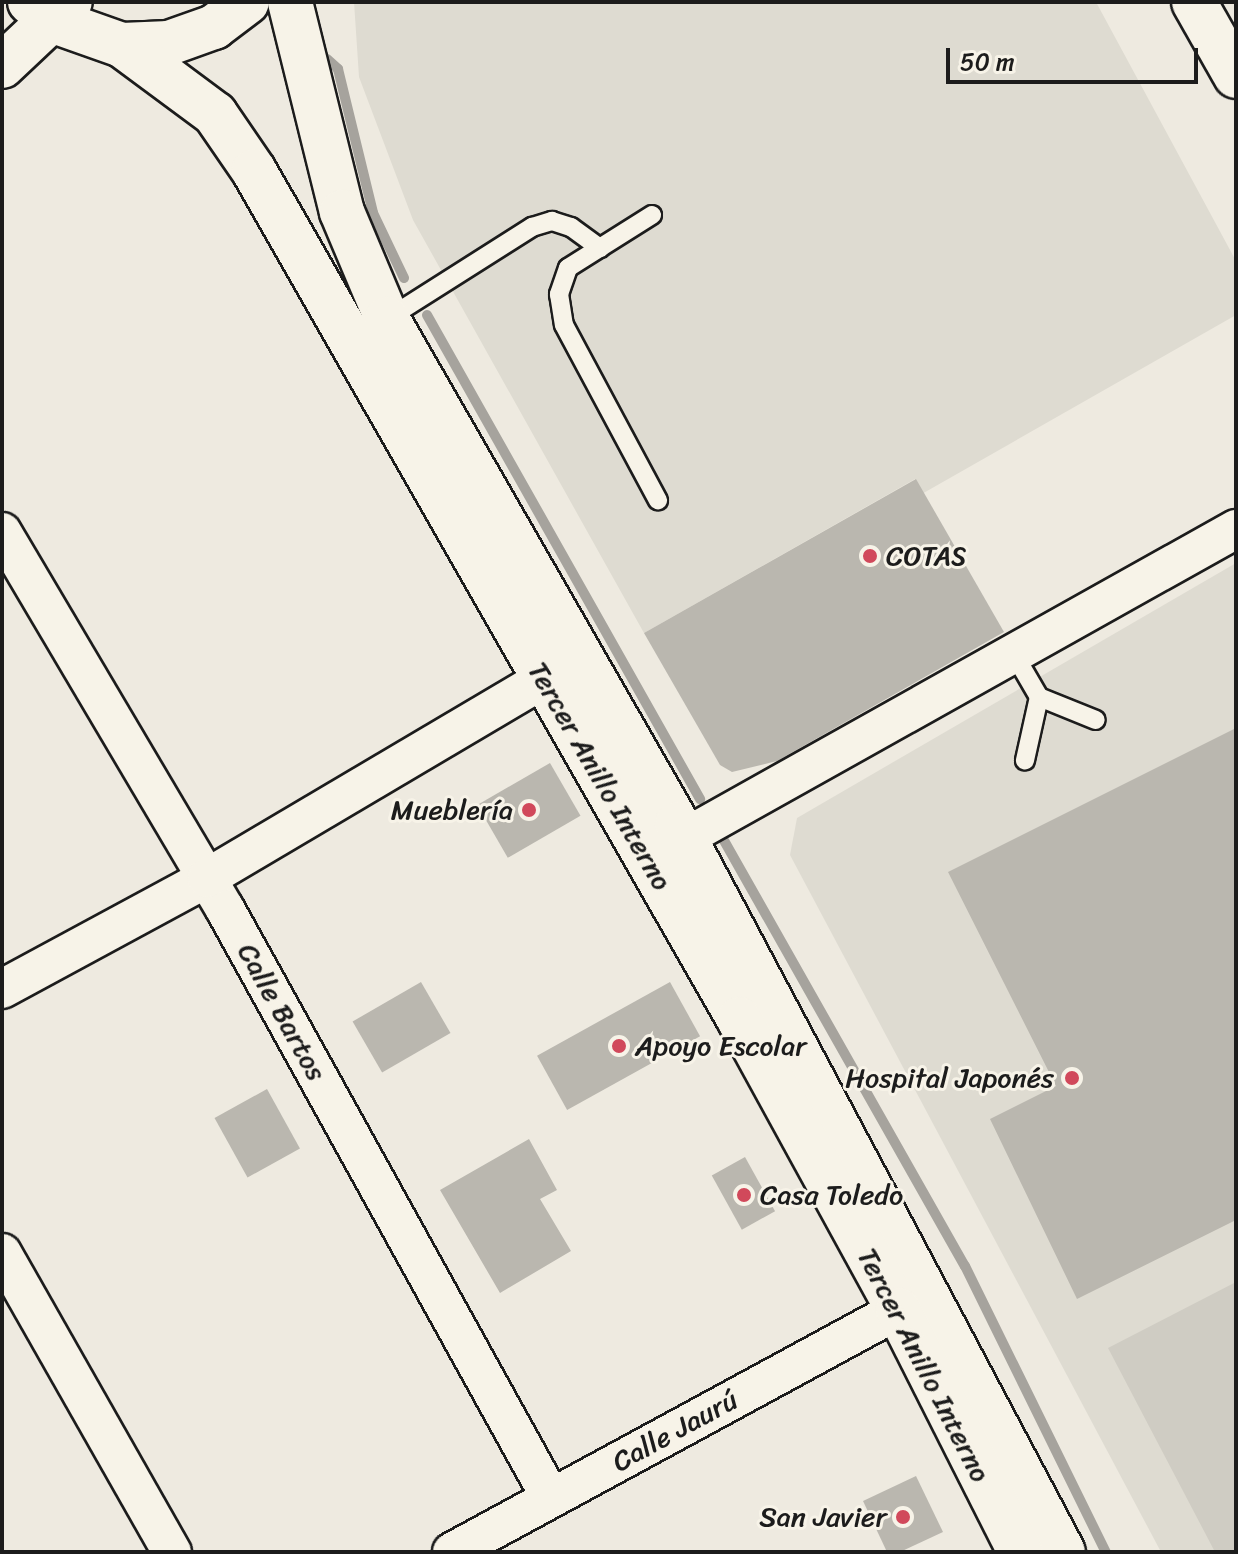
<!DOCTYPE html>
<html>
<head>
<meta charset="utf-8">
<style>
  body { margin:0 }
  #map { position:relative; width:1238px; height:1554px; overflow:hidden; background:#eeeae0; font-family:Sriracha,sans-serif }
  div>[style] { position:absolute }
  .built>* { inset:0; background:#dedbd1 }
  .green>* { inset:0; background:#cfccc3 }
  .stream>* { height:10px; margin:-5px; padding:0 5px; transform-origin:5px; border-radius:5px; background:#a6a39d }
  .building>* { inset:0; background:#bab7af; transform-origin:0 0 }
  .roads { filter:drop-shadow(2px 0 #1c1c1c) drop-shadow(-2px 0 #1c1c1c) drop-shadow(0 2px #1c1c1c) drop-shadow(0 -2px #1c1c1c) }
  .lane>* { height:18px; margin:-9px; padding:0 9px; transform-origin:9px; border-radius:9px; background:#f7f3e8 }
  .street>* { height:38px; margin:-19px; padding:0 19px; transform-origin:19px; border-radius:19px; background:#f7f3e8 }
  .secondary>* { height:44px; margin:-22px; padding:0 22px; transform-origin:22px; border-radius:22px; background:#f7f3e8 }
  .dots>* { width:22px; height:22px; translate:-50% -50%; box-sizing:border-box; border:4px solid #f7f3e8; border-radius:50% }
  span { translate:-50% -50%; white-space:nowrap; text-align:center; line-height:1.15; -webkit-text-stroke:6px #f7f3e8; paint-order:stroke }
  .poi-label { font-size:28px; color:#1c1c1c }
  .left { translate:0 -50%; text-align:left }
  .right { translate:-100% -50%; text-align:right }
  .street-label { font-size:28px; color:#1c1c1c }
  .frame { position:absolute; inset:0; border:4px solid #1c1c1c; pointer-events:none }
  .scale { position:absolute; left:946px; top:48px; width:252px; height:36px; box-sizing:border-box; border:4px solid #1c1c1c; border-top:0; padding-left:10px; font-size:24px; line-height:28px; white-space:nowrap; color:#1c1c1c; -webkit-text-stroke:6px #f7f3e8; paint-order:stroke }
</style>
</head>
<body>
<div id="map">
  <div class="built">
    <div style="clip-path:polygon(354px 2px,1096px 2px,1236px 261px,1236px 315px,920px 495px,915px 479px,644px 633px,413px 220px,359px 77px)"></div>
    <div style="clip-path:polygon(1236px 563px,1236px 1552px,1161px 1552px,790px 855px,797px 818px)"></div>
  </div>
  <div class="green">
    <div style="clip-path:polygon(1236px 1282px,1236px 1552px,1215px 1552px,1108px 1348px)"></div>
  </div>
  <div class="stream">
    <div style="left:327px;top:59px;width:15px;rotate:42deg"></div>
    <div style="left:338px;top:69px;width:148px;rotate:76.3deg"></div>
    <div style="left:373px;top:213px;width:72px;rotate:64.5deg"></div>
    <div style="left:427px;top:315px;width:556px;rotate:60.57deg"></div>
    <div style="left:722px;top:837px;width:493px;rotate:60.5deg"></div>
    <div style="left:965px;top:1266px;width:319px;rotate:63.8deg"></div>
  </div>
  <div class="building">
    <div style="clip-path:polygon(916px 479px,1004px 632px,777px 761px,732px 772px,720px 765px,644px 633px)"></div>
    <div style="clip-path:polygon(1236px 728px,1236px 1220px,1077px 1299px,990px 1119px,1056px 1086px,948px 872px)"></div>
    <div style="left:550px;top:763px;width:61px;height:84px;rotate:60deg"></div>
    <div style="left:421px;top:982px;width:59px;height:79px;rotate:60deg"></div>
    <div style="left:670px;top:982px;width:62px;height:152px;rotate:61deg"></div>
    <div style="left:267px;top:1089px;width:68px;height:60px;rotate:61deg"></div>
    <div style="clip-path:polygon(529px 1139px,557px 1190px,540px 1199px,571px 1251px,500px 1293px,440px 1190px)"></div>
    <div style="left:745px;top:1157px;width:62px;height:38px;rotate:61deg"></div>
    <div style="clip-path:polygon(916px 1476px,943px 1532px,900px 1552px,887px 1552px,863px 1501px)"></div>
  </div>
  <div class="roads">
    <div class="lane">
      <div style="left:652px;top:215px;width:99px;rotate:147.8deg"></div>
      <div style="left:568px;top:268px;width:28px;rotate:109deg"></div>
      <div style="left:559px;top:294px;width:31px;rotate:81deg"></div>
      <div style="left:564px;top:325px;width:199px;rotate:61.8deg"></div>
      <div style="left:387px;top:319px;width:172px;rotate:-32.4deg"></div>
      <div style="left:532px;top:227px;width:21px;rotate:-17deg"></div>
      <div style="left:552px;top:221px;width:20px;rotate:18deg"></div>
      <div style="left:571px;top:227px;width:36px;rotate:36deg"></div>
      <div style="left:1014px;top:654px;width:50px;rotate:59.8deg"></div>
      <div style="left:1039px;top:697px;width:65px;rotate:102.5deg"></div>
      <div style="left:1039px;top:697px;width:61px;rotate:22deg"></div>
    </div>
    <div class="street">
      <div style="left:2px;top:532px;width:438px;rotate:59.4deg"></div>
      <div style="left:225px;top:909px;width:673px;rotate:61.04deg"></div>
      <div style="left:684px;top:838px;width:633px;rotate:-29.24deg"></div>
      <div style="left:2px;top:989px;width:233px;rotate:-28.4deg"></div>
      <div style="left:207px;top:878px;width:391px;rotate:-30.6deg"></div>
      <div style="left:2px;top:1253px;width:344px;rotate:60.4deg"></div>
      <div style="left:452px;top:1552px;width:507px;rotate:-28.48deg"></div>
    </div>
    <div class="secondary">
      <div style="left:30px;top:2px;width:28px;rotate:41deg"></div>
      <div style="left:51px;top:20px;width:75px;rotate:19.4deg"></div>
      <div style="left:122px;top:45px;width:47px;rotate:-2.4deg"></div>
      <div style="left:169px;top:43px;width:48px;rotate:-19.6deg"></div>
      <div style="left:214px;top:27px;width:41px;rotate:-37.1deg"></div>
      <div style="left:290px;top:2px;width:216px;rotate:76.1deg"></div>
      <div style="left:342px;top:212px;width:116px;rotate:67.2deg"></div>
      <div style="left:387px;top:319px;width:582px;rotate:60.13deg"></div>
      <div style="left:677px;top:824px;width:824px;rotate:62.07deg"></div>
      <div style="left:1194px;top:2px;width:85px;rotate:60.4deg"></div>
      <div style="left:122px;top:45px;width:116px;rotate:36.6deg"></div>
      <div style="left:215px;top:114px;width:69px;rotate:55.6deg"></div>
      <div style="left:254px;top:171px;width:977px;rotate:60.23deg"></div>
      <div style="left:739px;top:1019px;width:332px;rotate:61.3deg"></div>
      <div style="left:898px;top:1310px;width:271px;rotate:63.2deg"></div>
      <div style="left:2px;top:66px;width:93px;rotate:-43.3deg"></div>
    </div>
  </div>
  <div class="dots">
    <div style="left:870px;top:556px;background:#d1495b"></div>
    <div style="left:529px;top:810px;background:#d1495b"></div>
    <div style="left:619px;top:1046px;background:#d1495b"></div>
    <div style="left:1072px;top:1078px;background:#d1495b"></div>
    <div style="left:744px;top:1195px;background:#d1495b"></div>
    <div style="left:903px;top:1517px;background:#d1495b"></div>
  </div>
  <div class="poi-label">
    <span class="left" style="left:886px;top:556px">COTAS</span>
    <span class="right" style="left:513px;top:810px">Mueblería</span>
    <span class="left" style="left:635px;top:1046px">Apoyo Escolar</span>
    <span class="right" style="left:1054px;top:1078px">Hospital Japonés</span>
    <span class="left" style="left:760px;top:1195px">Casa Toledo</span>
    <span class="right" style="left:887px;top:1517px">San Javier</span>
  </div>
  <div class="street-label">
    <span style="left:600px;top:776px;rotate:60deg">Tercer Anillo Interno</span>
    <span style="left:282px;top:1012px;rotate:61deg">Calle Bartos</span>
    <span style="left:924px;top:1365px;rotate:63deg">Tercer Anillo Interno</span>
    <span style="left:675px;top:1431px;rotate:-29deg">Calle Jaurú</span>
  </div>
  <div class="frame"></div>
  <div class="scale">50 m</div>
</div>
</body>
</html>
